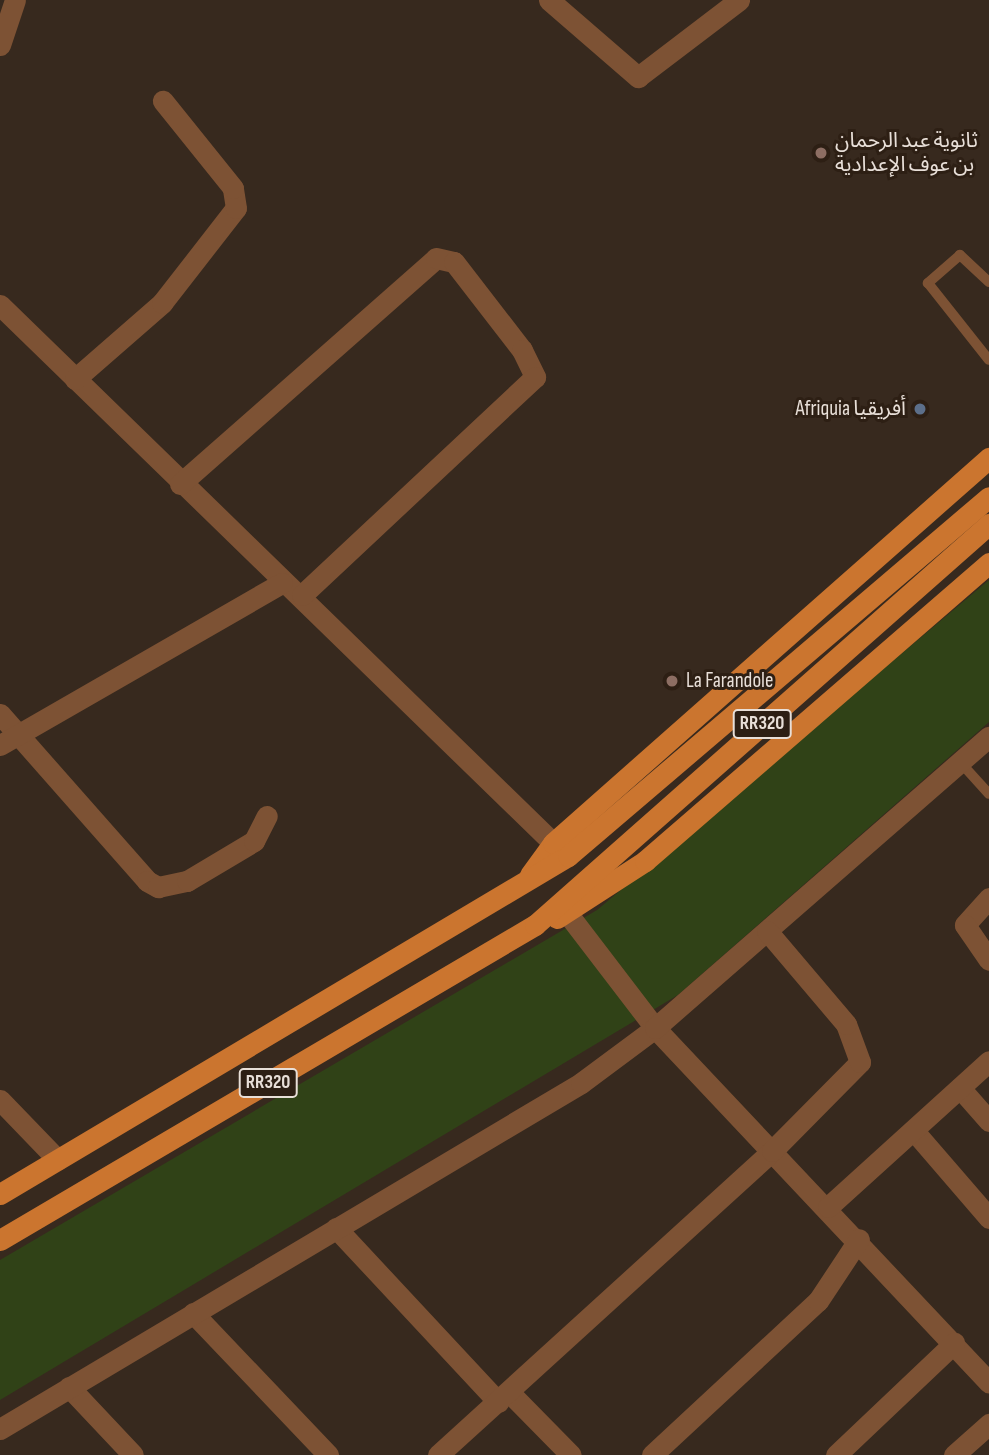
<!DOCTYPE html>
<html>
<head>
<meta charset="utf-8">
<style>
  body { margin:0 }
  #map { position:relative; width:989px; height:1455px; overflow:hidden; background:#37291e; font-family:"Sofia Sans Condensed","Noto Sans Arabic",sans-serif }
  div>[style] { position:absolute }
  .green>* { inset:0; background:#304217 }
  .lane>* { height:10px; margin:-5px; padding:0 5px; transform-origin:5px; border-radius:5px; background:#7d5234 }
  .street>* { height:21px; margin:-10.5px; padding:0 10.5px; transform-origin:10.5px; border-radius:10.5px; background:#7d5234 }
  .primary>* { height:21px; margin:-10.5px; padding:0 10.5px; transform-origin:10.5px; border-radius:10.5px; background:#cb752f }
  .dots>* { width:19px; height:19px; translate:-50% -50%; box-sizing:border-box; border:4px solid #2d1f14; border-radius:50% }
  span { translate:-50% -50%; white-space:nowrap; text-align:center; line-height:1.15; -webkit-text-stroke:6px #2d1f14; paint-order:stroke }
  .shield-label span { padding:2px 5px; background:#2d1f14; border:2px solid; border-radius:5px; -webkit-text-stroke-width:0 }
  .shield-label { font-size:19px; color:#e8dfd8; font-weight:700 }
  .poi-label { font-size:21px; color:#e8dfd8 }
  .left { translate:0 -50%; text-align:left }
  .right { translate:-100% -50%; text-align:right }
</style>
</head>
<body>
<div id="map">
  <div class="green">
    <div style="clip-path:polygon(989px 580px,989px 722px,678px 995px,0 1400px,0 1260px,597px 910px)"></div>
  </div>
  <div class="lane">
    <div style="left:989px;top:282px;width:40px;rotate:-137deg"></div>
    <div style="left:960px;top:255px;width:43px;rotate:138.8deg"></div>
    <div style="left:928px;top:283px;width:98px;rotate:51.6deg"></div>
    <div style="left:960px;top:762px;width:43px;rotate:47.8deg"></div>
  </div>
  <div class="street">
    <div style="left:549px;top:0;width:118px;rotate:40.9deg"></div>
    <div style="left:638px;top:77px;width:127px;rotate:-37.3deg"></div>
    <div style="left:0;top:45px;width:47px;rotate:-71.6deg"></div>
    <div style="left:0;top:305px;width:772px;rotate:44.21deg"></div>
    <div style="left:75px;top:379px;width:116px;rotate:-41.1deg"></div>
    <div style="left:162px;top:303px;width:120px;rotate:-52.1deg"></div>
    <div style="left:236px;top:208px;width:20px;rotate:-99deg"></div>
    <div style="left:233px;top:188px;width:112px;rotate:-128.8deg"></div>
    <div style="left:180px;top:484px;width:341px;rotate:-41.4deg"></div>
    <div style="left:436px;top:258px;width:18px;rotate:13deg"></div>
    <div style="left:454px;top:262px;width:111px;rotate:52.3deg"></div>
    <div style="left:522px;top:350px;width:30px;rotate:64deg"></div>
    <div style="left:535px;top:377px;width:319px;rotate:136.9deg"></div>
    <div style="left:0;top:714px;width:222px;rotate:48.6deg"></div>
    <div style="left:147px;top:881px;width:13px;rotate:29deg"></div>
    <div style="left:158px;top:887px;width:30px;rotate:-12deg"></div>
    <div style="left:187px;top:881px;width:78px;rotate:-30.8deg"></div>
    <div style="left:254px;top:841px;width:28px;rotate:-63deg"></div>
    <div style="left:0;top:745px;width:325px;rotate:-29.9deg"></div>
    <div style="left:989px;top:898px;width:36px;rotate:132deg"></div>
    <div style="left:965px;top:925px;width:42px;rotate:55.6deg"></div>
    <div style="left:561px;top:905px;width:155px;rotate:52.6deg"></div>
    <div style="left:655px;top:1028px;width:487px;rotate:46.7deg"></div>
    <div style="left:960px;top:1088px;width:44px;rotate:48.7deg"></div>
    <div style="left:0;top:1100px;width:83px;rotate:46deg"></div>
    <div style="left:914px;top:1131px;width:115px;rotate:49.2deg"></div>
    <div style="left:828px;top:1207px;width:217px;rotate:-42.2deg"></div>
    <div style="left:336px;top:1228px;width:238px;rotate:47deg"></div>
    <div style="left:193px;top:1313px;width:196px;rotate:46.4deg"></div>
    <div style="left:69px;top:1387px;width:93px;rotate:46.7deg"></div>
    <div style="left:509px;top:1392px;width:88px;rotate:45.5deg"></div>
    <div style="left:0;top:1429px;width:676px;rotate:-30.77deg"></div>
    <div style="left:581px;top:1083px;width:92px;rotate:-36.6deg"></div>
    <div style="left:655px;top:1028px;width:443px;rotate:-41.1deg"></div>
    <div style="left:438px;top:1455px;width:452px;rotate:-42.3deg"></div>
    <div style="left:772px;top:1151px;width:125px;rotate:-45.3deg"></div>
    <div style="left:860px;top:1062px;width:40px;rotate:-110.2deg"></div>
    <div style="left:846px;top:1024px;width:122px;rotate:-130.3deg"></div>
    <div style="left:652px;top:1455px;width:226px;rotate:-42.9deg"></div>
    <div style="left:818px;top:1301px;width:74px;rotate:-56.5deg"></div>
    <div style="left:836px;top:1455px;width:163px;rotate:-43.5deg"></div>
    <div style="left:954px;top:1455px;width:47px;rotate:-41.5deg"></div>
  </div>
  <div class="primary">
    <div style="left:530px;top:875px;width:39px;rotate:-54deg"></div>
    <div style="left:553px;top:843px;width:582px;rotate:-41.45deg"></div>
    <div style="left:557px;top:918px;width:105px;rotate:-32.9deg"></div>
    <div style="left:645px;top:861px;width:455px;rotate:-40.9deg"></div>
    <div style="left:0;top:1194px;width:661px;rotate:-30.76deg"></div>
    <div style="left:568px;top:856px;width:553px;rotate:-40.46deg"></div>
    <div style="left:0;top:1240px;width:621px;rotate:-30.49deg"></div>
    <div style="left:535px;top:925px;width:606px;rotate:-41.45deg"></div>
  </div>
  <div class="dots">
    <div style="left:821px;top:153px;background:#8d6e63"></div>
    <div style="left:920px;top:409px;background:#5c6f8a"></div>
    <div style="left:672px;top:681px;background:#8d6e63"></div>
  </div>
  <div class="shield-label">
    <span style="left:762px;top:724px">RR320</span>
    <span style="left:268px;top:1083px">RR320</span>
  </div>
  <div class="poi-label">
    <span class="left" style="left:835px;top:153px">ثانوية عبد الرحمان<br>بن عوف الإعدادية</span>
    <span class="right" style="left:906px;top:409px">Afriquia أفريقيا</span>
    <span class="left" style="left:686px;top:681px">La Farandole</span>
  </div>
</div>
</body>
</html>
